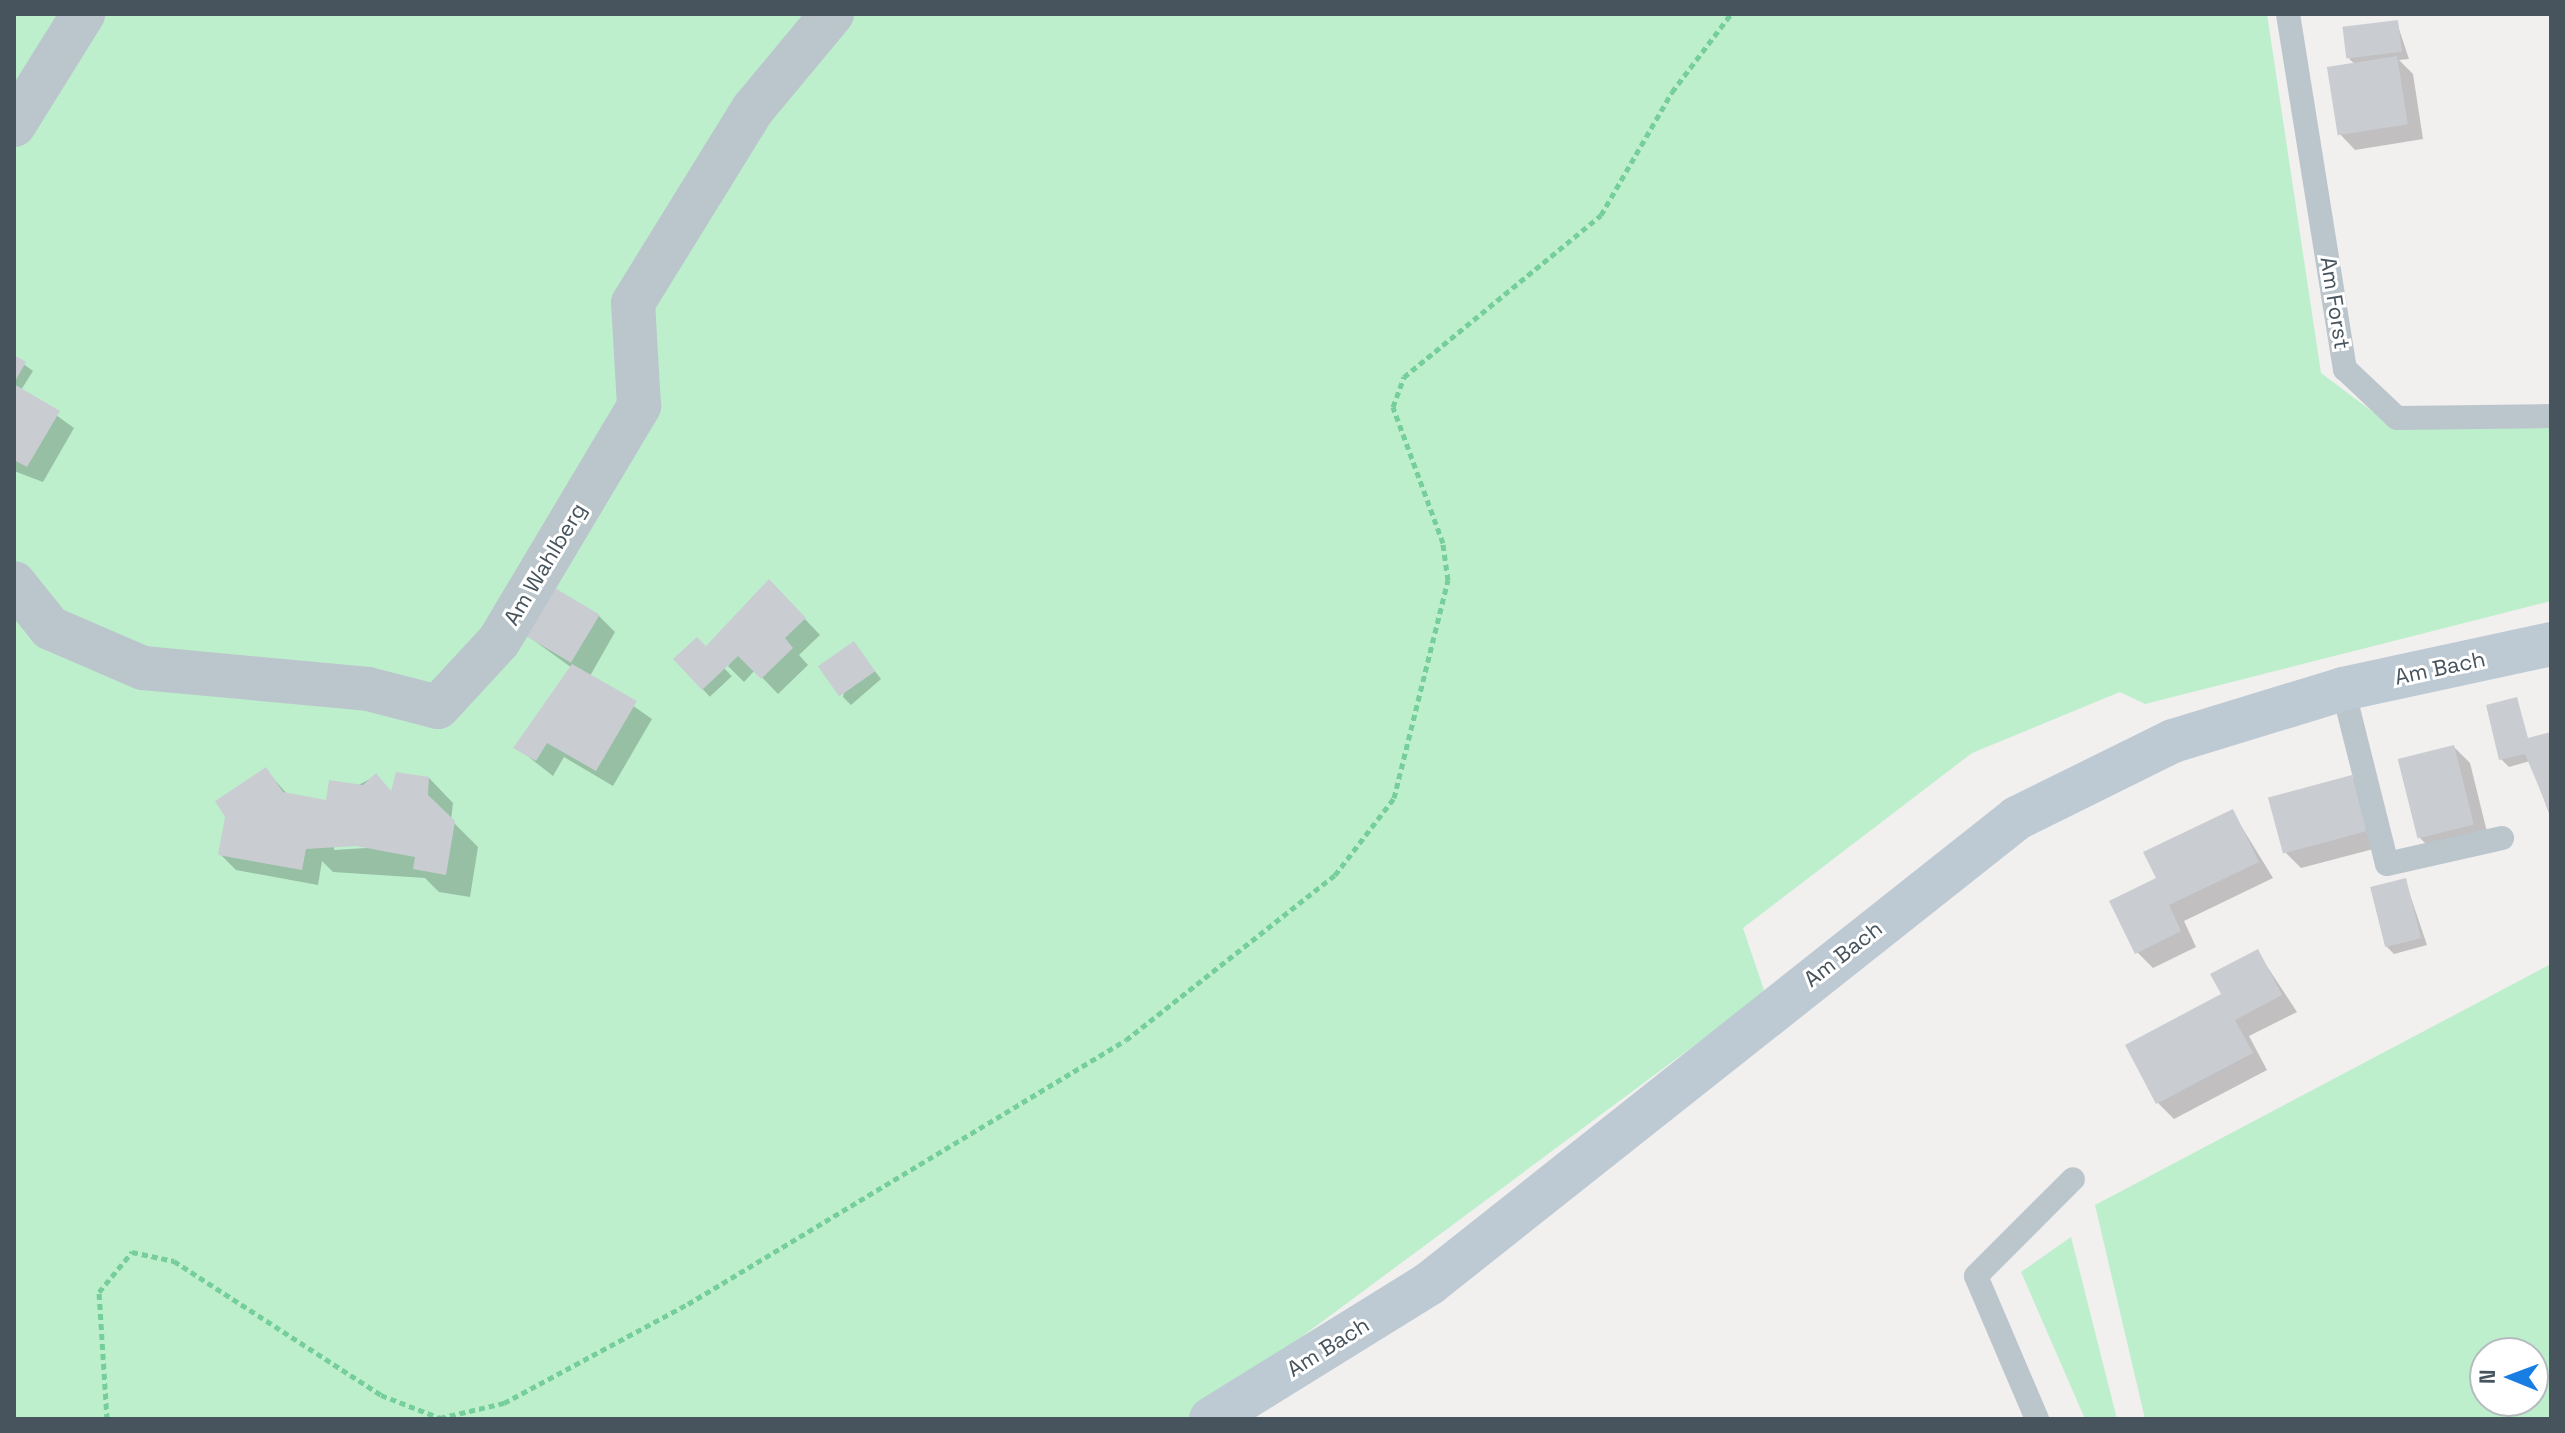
<!DOCTYPE html>
<html>
<head>
<meta charset="utf-8">
<style>
  body { margin:0 }
  #map { position:relative; width:2565px; height:1433px; overflow:hidden; background:#f2efef; font-family:"Space Grotesk",sans-serif }
  div>[style] { position:absolute }
  .green>* { inset:0; background:#bdefcd }
  .shadow>* { inset:0; background:#0003; transform-origin:0 0 }
  .building>* { inset:0; background:#c9cdd2; transform-origin:0 0 }
  .path>* { height:5px; margin-top:-2.5px; transform-origin:0; background:repeating-linear-gradient(90deg,#75ce9c 0 6px,transparent 0 10px) }
  .lane>* { height:24px; margin:-12px; padding:0 12px; transform-origin:12px; border-radius:12px; background:#bbc5cc }
  .street>* { height:44px; margin:-22px; padding:0 22px; transform-origin:22px; border-radius:22px; background:#bbc5cc }
  .secondary>* { height:44px; margin:-22px; padding:0 22px; transform-origin:22px; border-radius:22px; background:#bdc9d3 }
  span { translate:-50% -50%; white-space:nowrap; text-align:center; line-height:1.15; -webkit-text-stroke:6px #fff; paint-order:stroke }
  .street-label { font-size:22px; color:#47545d }
  .frame { position:absolute; inset:0; border:16px solid #47545d; pointer-events:none }
  .north { position:absolute; left:2469px; top:1337px; width:80px; height:80px; box-sizing:border-box; background:#fff; border:2px solid #b5bbbe; border-radius:50%; rotate:271deg; font-size:22px; font-weight:700; line-height:32px; text-align:center; color:#47545d }
  .north::after { content:''; display:block; margin:auto; width:28px; height:36px; background:#187ee3; clip-path:polygon(50% 0,100% 100%,50% 72%,0 100%) }
</style>
</head>
<body>
<div id="map">
  <div class="green">
    <div style="clip-path:polygon(14px 14px,2267px 14px,2321px 373px,2385px 421px,2551px 427px,2551px 601px,2145px 704px,2120px 692px,1972px 753px,1743px 928px,1765px 993px,1191px 1419px,14px 1419px)"></div>
    <div style="clip-path:polygon(evenodd,2551px 964px,2551px 1419px,2145px 1419px,2095px 1205px,2551px 964px,2485px 1353px,2533px 1353px,2533px 1401px,2485px 1401px,2485px 1353px)"></div>
    <div style="clip-path:polygon(2071px 1237px,2117px 1419px,2085px 1419px,2021px 1272px)"></div>
  </div>
  <div class="shadow">
    <div style="clip-path:polygon(2397px 23px,2409px 59px,2399px 60px,2413px 74px,2423px 139px,2355px 150px,2339px 133px,2355px 64px,2349px 59px)"></div>
    <div style="clip-path:polygon(14px 357px,33px 371px,21px 390px,74px 428px,43px 482px,14px 471px)"></div>
    <div style="clip-path:polygon(785px 598px,820px 635px,799px 655px,808px 665px,778px 694px,755px 670px,744px 682px,728px 666px)"></div>
    <div style="clip-path:polygon(599px 616px,615px 632px,590px 676px,652px 719px,613px 786px,564px 757px,553px 776px,516px 747px,572px 668px,525px 634px)"></div>
    <div style="left:697px;top:639px;width:51px;height:30px;rotate:47deg"></div>
    <div style="clip-path:polygon(854px 644px,881px 679px,851px 705px,843px 697px)"></div>
    <div style="clip-path:polygon(2516px 699px,2528px 740px,2551px 734px,2551px 819px,2530px 761px,2509px 767px,2501px 759px)"></div>
    <div style="clip-path:polygon(2454px 747px,2470px 763px,2489px 840px,2436px 854px,2420px 838px)"></div>
    <div style="clip-path:polygon(evenodd,266px 770px,288px 795px,325px 802px,376px 776px,392px 792px,429px 778px,453px 803px,451px 820px,478px 847px,470px 897px,439px 892px,425px 878px,333px 872px,322px 861px,318px 885px,236px 870px,220px 854px,266px 770px,365px 844px,366px 848px,334px 850px,334px 845px,365px 844px)"></div>
    <div style="clip-path:polygon(2351px 777px,2367px 793px,2381px 847px,2301px 868px,2285px 852px)"></div>
    <div style="clip-path:polygon(2232px 811px,2273px 878px,2184px 921px,2196px 947px,2153px 968px,2137px 952px,2158px 879px)"></div>
    <div style="clip-path:polygon(2405px 880px,2427px 945px,2394px 954px,2386px 946px)"></div>
    <div style="clip-path:polygon(2257px 951px,2297px 1012px,2249px 1036px,2267px 1070px,2174px 1119px,2158px 1103px)"></div>
  </div>
  <div class="building">
    <div style="left:2398px;top:20px;width:32px;height:56px;rotate:83deg"></div>
    <div style="left:2397px;top:56px;width:69px;height:71px;rotate:81deg"></div>
    <div style="clip-path:polygon(14px 355px,26px 362px,14px 383px)"></div>
    <div style="clip-path:polygon(14px 384px,60px 411px,27px 467px,14px 460px)"></div>
    <div style="clip-path:polygon(769px 579px,806px 618px,785px 638px,793px 648px,761px 679px,738px 656px,702px 690px,673px 659px,697px 637px,706px 646px)"></div>
    <div style="left:550px;top:585px;width:58px;height:56px;rotate:31deg"></div>
    <div style="left:854px;top:641px;width:37px;height:44px;rotate:55deg"></div>
    <div style="clip-path:polygon(572px 664px,637px 701px,596px 771px,547px 743px,536px 761px,513px 748px)"></div>
    <div style="clip-path:polygon(2517px 697px,2528px 738px,2551px 732px,2551px 816px,2525px 754px,2499px 760px,2486px 705px)"></div>
    <div style="left:2454px;top:745px;width:82px;height:58px;rotate:76deg"></div>
    <div style="clip-path:polygon(266px 767px,283px 792px,326px 800px,329px 780px,363px 785px,376px 773px,391px 791px,396px 772px,429px 777px,428px 795px,455px 821px,446px 875px,413px 869px,415px 857px,356px 846px,306px 849px,302px 870px,218px 855px,225px 817px,215px 801px)"></div>
    <div style="left:2352px;top:775px;width:58px;height:87px;rotate:75deg"></div>
    <div style="clip-path:polygon(2233px 809px,2259px 862px,2169px 905px,2181px 931px,2135px 954px,2109px 901px,2156px 878px,2143px 852px)"></div>
    <div style="left:2406px;top:878px;width:62px;height:37px;rotate:76deg"></div>
    <div style="clip-path:polygon(2258px 949px,2282px 995px,2235px 1020px,2253px 1053px,2156px 1104px,2125px 1045px,2221px 994px,2210px 974px)"></div>
  </div>
  <div class="path">
    <div style="left:107px;top:1419px;width:127px;rotate:-93.6deg"></div>
    <div style="left:99px;top:1292px;width:52px;rotate:-50.5deg"></div>
    <div style="left:132px;top:1252px;width:43px;rotate:12.1deg"></div>
    <div style="left:174px;top:1261px;width:247px;rotate:32.9deg"></div>
    <div style="left:381px;top:1395px;width:63px;rotate:21.3deg"></div>
    <div style="left:440px;top:1418px;width:66px;rotate:-13.2deg"></div>
    <div style="left:504px;top:1403px;width:209px;rotate:-28.3deg"></div>
    <div style="left:688px;top:1304px;width:511px;rotate:-31.08deg"></div>
    <div style="left:1126px;top:1040px;width:266px;rotate:-38.3deg"></div>
    <div style="left:1335px;top:875px;width:97px;rotate:-52.5deg"></div>
    <div style="left:1394px;top:798px;width:225px;rotate:-76.1deg"></div>
    <div style="left:1448px;top:580px;width:37px;rotate:-98deg"></div>
    <div style="left:1443px;top:543px;width:145px;rotate:-110.2deg"></div>
    <div style="left:1393px;top:407px;width:32px;rotate:-70deg"></div>
    <div style="left:1404px;top:377px;width:255px;rotate:-39.4deg"></div>
    <div style="left:1601px;top:215px;width:142px;rotate:-60deg"></div>
    <div style="left:1672px;top:92px;width:98px;rotate:-52.9deg"></div>
  </div>
  <div class="lane">
    <div style="left:2288px;top:14px;width:360px;rotate:80.9deg"></div>
    <div style="left:2345px;top:369px;width:71px;rotate:43.3deg"></div>
    <div style="left:2397px;top:418px;width:154px;rotate:-0.7deg"></div>
    <div style="left:2343px;top:689px;width:180px;rotate:75.9deg"></div>
    <div style="left:2387px;top:864px;width:118px;rotate:-12.7deg"></div>
    <div style="left:2037px;top:1419px;width:155px;rotate:-113.1deg"></div>
    <div style="left:1976px;top:1276px;width:137px;rotate:-45deg"></div>
  </div>
  <div class="street">
    <div style="left:14px;top:125px;width:131px;rotate:-58.1deg"></div>
    <div style="left:14px;top:583px;width:58px;rotate:51.3deg"></div>
    <div style="left:50px;top:628px;width:101px;rotate:23.3deg"></div>
    <div style="left:143px;top:668px;width:226px;rotate:5.3deg"></div>
    <div style="left:368px;top:689px;width:72px;rotate:14.4deg"></div>
    <div style="left:438px;top:707px;width:90px;rotate:-47.3deg"></div>
    <div style="left:499px;top:641px;width:274px;rotate:-59.2deg"></div>
    <div style="left:639px;top:406px;width:103px;rotate:-93.3deg"></div>
    <div style="left:633px;top:303px;width:228px;rotate:-58.3deg"></div>
    <div style="left:753px;top:109px;width:124px;rotate:-50.3deg"></div>
  </div>
  <div class="secondary">
    <div style="left:1211px;top:1419px;width:258px;rotate:-31.8deg"></div>
    <div style="left:1430px;top:1283px;width:749px;rotate:-38.38deg"></div>
    <div style="left:2017px;top:818px;width:174px;rotate:-26.3deg"></div>
    <div style="left:2173px;top:741px;width:178px;rotate:-17deg"></div>
    <div style="left:2343px;top:689px;width:213px;rotate:-12.2deg"></div>
  </div>
  <div class="street-label">
    <span style="left:2335px;top:303px;rotate:81deg">Am Forst</span>
    <span style="left:545px;top:564px;rotate:-59deg">Am Wahlberg</span>
    <span style="left:2440px;top:668px;rotate:-12deg">Am Bach</span>
    <span style="left:1843px;top:954px;rotate:-38deg">Am Bach</span>
    <span style="left:1328px;top:1347px;rotate:-32deg">Am Bach</span>
  </div>
  <div class="frame"></div>
  <div class="north">N</div>
</div>
</body>
</html>
